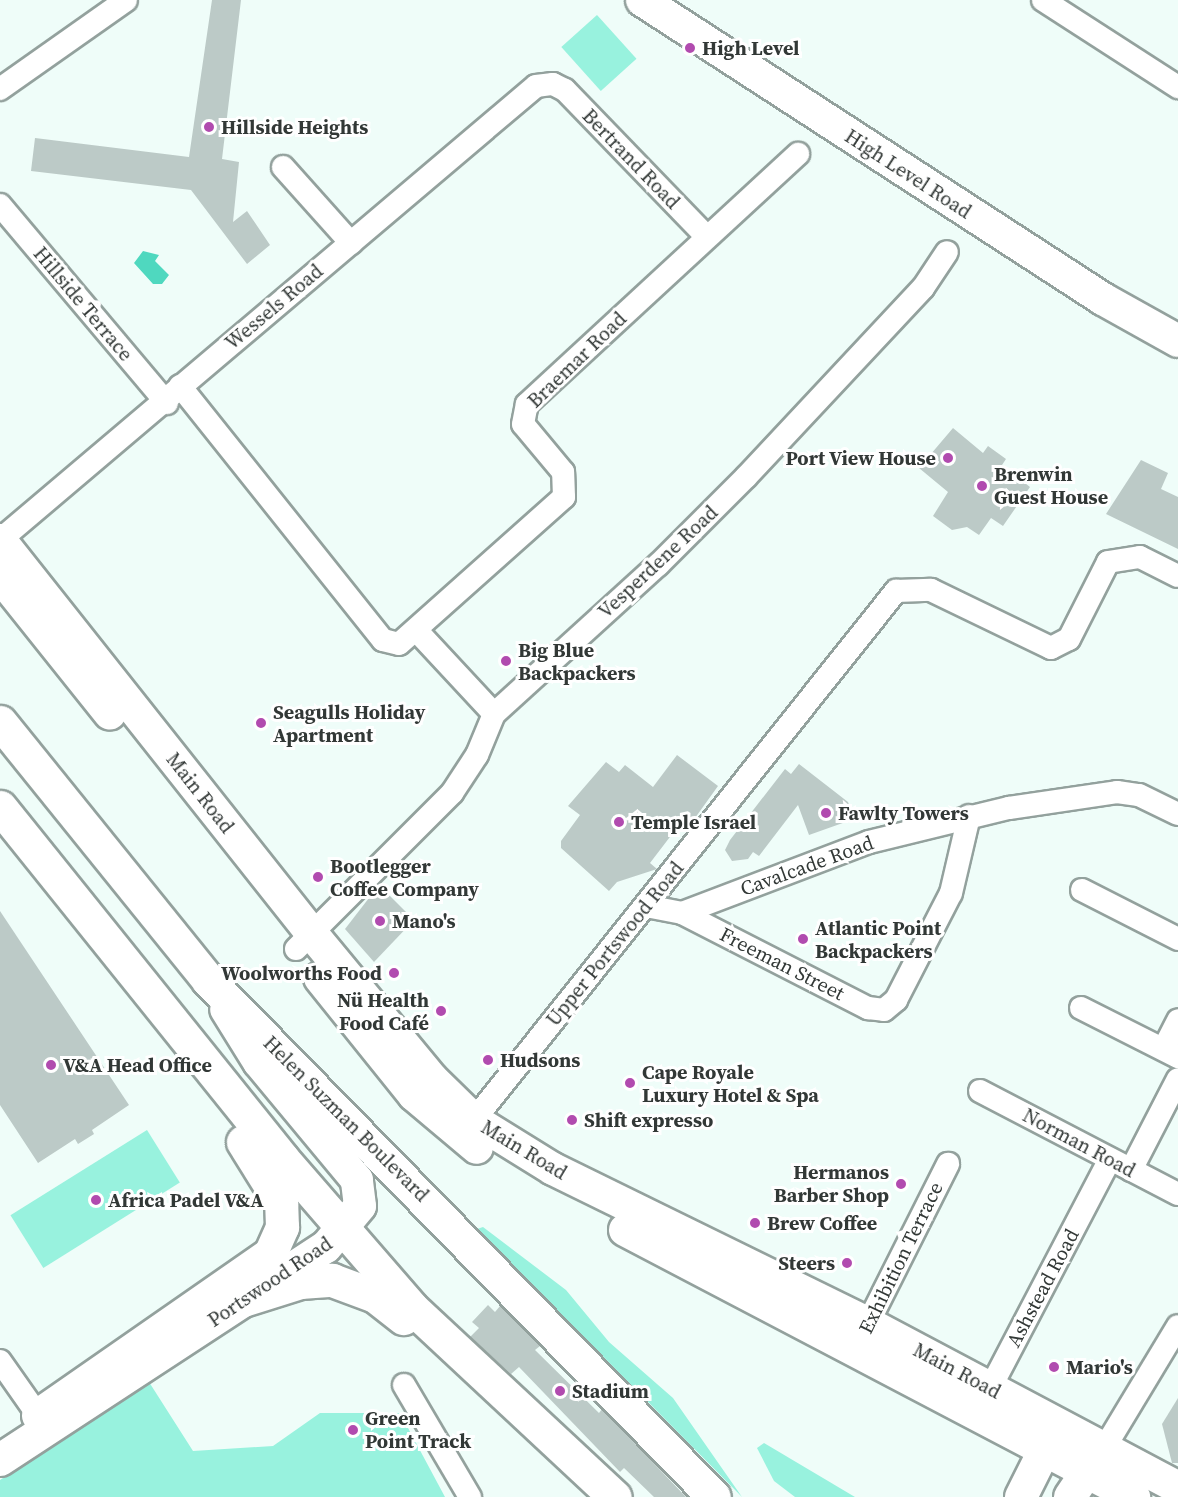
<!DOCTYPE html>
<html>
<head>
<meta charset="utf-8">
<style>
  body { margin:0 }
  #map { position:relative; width:1178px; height:1497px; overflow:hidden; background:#effdf9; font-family:"Source Serif 4",serif }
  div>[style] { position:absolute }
  .green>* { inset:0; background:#98f2de; transform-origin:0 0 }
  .water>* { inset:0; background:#4fd8bf }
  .building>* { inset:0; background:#bccac7 }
  .roads { filter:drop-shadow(2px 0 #93a19d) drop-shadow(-2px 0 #93a19d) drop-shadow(0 2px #93a19d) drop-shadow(0 -2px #93a19d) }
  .street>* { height:22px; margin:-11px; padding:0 11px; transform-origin:11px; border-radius:11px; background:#fff }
  .secondary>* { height:32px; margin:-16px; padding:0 16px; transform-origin:16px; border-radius:16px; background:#fff }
  .primary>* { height:33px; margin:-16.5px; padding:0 16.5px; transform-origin:16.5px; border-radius:16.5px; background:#fff }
  .dots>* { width:16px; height:16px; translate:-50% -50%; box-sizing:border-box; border:3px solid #fff; border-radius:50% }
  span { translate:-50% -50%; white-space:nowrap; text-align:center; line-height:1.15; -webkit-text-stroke:6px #fff; paint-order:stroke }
  .poi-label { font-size:20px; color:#323836; font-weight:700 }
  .left { translate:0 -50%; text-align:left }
  .right { translate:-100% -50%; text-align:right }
  .street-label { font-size:20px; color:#323836 }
</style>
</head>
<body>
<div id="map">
  <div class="green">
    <div style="left:597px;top:15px;width:59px;height:48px;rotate:48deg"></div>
    <div style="left:147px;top:1130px;width:62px;height:161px;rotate:58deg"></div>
    <div style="clip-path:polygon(483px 1227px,566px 1290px,609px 1342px,673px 1398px,742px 1497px,477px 1229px)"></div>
    <div style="clip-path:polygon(149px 1382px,193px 1451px,273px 1446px,320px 1413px,400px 1413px,445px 1497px,0 1497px,0 1480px)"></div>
    <div style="clip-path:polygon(764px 1443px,855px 1497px,795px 1497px,774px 1481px,757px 1448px)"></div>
  </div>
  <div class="water">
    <div style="clip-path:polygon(143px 251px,159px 255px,155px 261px,169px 275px,162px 284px,153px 284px,134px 263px)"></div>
  </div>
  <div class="building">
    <div style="clip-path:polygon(212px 0,241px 0,222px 159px,239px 162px,233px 222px,247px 211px,270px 245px,247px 264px,191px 190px,31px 171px,35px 138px,189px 157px)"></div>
    <div style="clip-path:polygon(953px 428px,983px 453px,988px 446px,1006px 459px,1002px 465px,1030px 487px,1003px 526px,991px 518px,979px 535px,967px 527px,952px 530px,933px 516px,948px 492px,919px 468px)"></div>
    <div style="clip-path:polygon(1141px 460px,1168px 473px,1161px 489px,1178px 497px,1178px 549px,1106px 514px)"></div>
    <div style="clip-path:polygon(677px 755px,718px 786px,690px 825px,676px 829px,650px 863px,657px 869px,617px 882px,609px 891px,561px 848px,561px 841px,580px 815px,568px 806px,606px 762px,619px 772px,625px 765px,653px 787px)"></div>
    <div style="clip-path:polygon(799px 764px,848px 802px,854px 819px,809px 835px,798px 805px,759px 856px,753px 852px,748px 859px,732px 861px,725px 850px,730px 840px,785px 769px,791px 774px)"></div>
    <div style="clip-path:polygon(379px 885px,414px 920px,374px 962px,345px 929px)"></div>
    <div style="clip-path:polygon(0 911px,129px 1105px,92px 1130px,94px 1134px,78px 1144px,75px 1139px,38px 1163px,0 1105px)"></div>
    <div style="clip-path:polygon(488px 1305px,495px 1312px,500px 1306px,540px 1346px,535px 1350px,599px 1413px,602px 1409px,686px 1497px,654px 1497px,624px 1468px,620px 1472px,519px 1367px,511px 1374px,470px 1337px,479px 1328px,472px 1322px)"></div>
    <div style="clip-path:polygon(1178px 1398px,1178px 1463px,1172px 1463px,1162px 1424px)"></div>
  </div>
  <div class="roads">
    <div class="street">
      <div style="left:1043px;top:0;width:161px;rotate:32.8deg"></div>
      <div style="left:0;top:89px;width:154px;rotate:-35.2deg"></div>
      <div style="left:283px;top:167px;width:102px;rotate:48.2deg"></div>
      <div style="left:0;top:205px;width:259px;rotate:49.9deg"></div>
      <div style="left:180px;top:386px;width:325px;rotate:51.4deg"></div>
      <div style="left:383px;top:640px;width:16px;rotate:14deg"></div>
      <div style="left:399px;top:644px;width:221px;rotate:-41.7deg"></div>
      <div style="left:564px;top:497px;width:25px;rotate:-92deg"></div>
      <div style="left:563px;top:472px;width:62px;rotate:-129.8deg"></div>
      <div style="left:523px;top:424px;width:20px;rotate:-79deg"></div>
      <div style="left:527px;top:404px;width:369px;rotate:-42.7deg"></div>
      <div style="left:0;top:540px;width:702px;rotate:-40.27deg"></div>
      <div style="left:536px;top:86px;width:17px;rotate:-7deg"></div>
      <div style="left:553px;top:84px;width:13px;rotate:27deg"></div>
      <div style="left:565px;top:90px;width:204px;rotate:46deg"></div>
      <div style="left:417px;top:631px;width:113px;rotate:47.1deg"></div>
      <div style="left:1082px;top:890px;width:108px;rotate:27deg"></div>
      <div style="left:646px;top:906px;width:37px;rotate:11deg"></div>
      <div style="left:682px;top:913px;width:200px;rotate:-20.8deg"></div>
      <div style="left:869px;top:842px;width:144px;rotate:-13.7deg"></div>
      <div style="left:1009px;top:808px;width:109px;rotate:-8.4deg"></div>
      <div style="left:1117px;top:792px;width:22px;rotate:8deg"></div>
      <div style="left:1139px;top:795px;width:43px;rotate:26deg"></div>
      <div style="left:682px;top:913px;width:209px;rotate:27.1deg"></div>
      <div style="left:868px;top:1008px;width:16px;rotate:7deg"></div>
      <div style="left:884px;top:1010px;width:16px;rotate:-40deg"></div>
      <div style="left:896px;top:1000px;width:120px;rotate:-62.8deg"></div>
      <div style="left:951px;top:893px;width:79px;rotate:-76.8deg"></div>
      <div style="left:296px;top:949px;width:221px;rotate:-45deg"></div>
      <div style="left:452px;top:793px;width:45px;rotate:-56.7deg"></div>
      <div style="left:477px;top:755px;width:44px;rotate:-67.5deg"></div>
      <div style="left:494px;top:714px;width:222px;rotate:-42.3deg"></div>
      <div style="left:658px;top:565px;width:124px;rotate:-45deg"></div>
      <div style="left:746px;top:477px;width:259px;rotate:-46.9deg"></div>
      <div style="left:923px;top:288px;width:43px;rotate:-56.3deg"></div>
      <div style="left:1081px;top:1008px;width:109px;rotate:26.8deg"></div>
      <div style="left:1164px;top:1048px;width:31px;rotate:-63deg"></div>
      <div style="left:980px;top:1091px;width:223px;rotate:27.5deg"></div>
      <div style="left:466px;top:1130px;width:690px;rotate:-51.42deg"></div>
      <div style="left:896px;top:591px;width:35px;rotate:-2deg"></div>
      <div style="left:931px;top:590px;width:133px;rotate:25.8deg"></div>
      <div style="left:1051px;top:648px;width:20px;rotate:-27deg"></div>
      <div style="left:1069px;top:639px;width:86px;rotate:-63.1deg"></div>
      <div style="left:1108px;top:562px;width:32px;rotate:-9deg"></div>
      <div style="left:1140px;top:557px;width:42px;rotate:26.6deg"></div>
      <div style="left:1131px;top:1170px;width:102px;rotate:-62.7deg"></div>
      <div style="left:861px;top:1337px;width:194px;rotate:-63.3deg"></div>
      <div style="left:0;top:1361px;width:78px;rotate:54.9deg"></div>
      <div style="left:404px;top:1385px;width:130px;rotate:59.5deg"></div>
      <div style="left:983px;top:1402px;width:274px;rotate:-62.4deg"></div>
      <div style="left:1105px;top:1447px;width:141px;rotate:-58.9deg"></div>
    </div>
    <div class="secondary">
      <div style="left:642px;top:0;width:549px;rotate:32.97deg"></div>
      <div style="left:1103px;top:299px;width:86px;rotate:29.2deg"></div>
      <div style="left:0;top:540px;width:504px;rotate:51.61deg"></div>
      <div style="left:313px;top:935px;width:187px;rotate:50.4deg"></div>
      <div style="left:432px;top:1079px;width:59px;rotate:44.3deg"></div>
      <div style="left:474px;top:1120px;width:93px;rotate:31.8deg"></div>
      <div style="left:553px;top:1169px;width:350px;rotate:26.1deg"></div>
      <div style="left:867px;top:1323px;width:352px;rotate:27.9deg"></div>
      <div style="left:0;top:576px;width:176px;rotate:51.4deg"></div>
      <div style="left:320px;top:978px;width:150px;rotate:51.2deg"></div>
      <div style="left:414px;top:1095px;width:82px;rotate:40.1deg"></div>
      <div style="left:625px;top:1230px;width:575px;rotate:27.68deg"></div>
      <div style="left:0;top:1460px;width:389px;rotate:-33.2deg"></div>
      <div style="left:326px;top:1247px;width:53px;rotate:-50.3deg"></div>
      <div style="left:360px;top:1206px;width:26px;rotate:-97deg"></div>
      <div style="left:357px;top:1180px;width:153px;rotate:-129.7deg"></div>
      <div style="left:259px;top:1062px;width:62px;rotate:-121.9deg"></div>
      <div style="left:1021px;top:1497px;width:72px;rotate:-63.4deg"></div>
      <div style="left:1070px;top:1497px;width:48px;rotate:-56deg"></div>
    </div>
    <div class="primary">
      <div style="left:0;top:722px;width:331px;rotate:51.1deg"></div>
      <div style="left:208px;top:980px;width:723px;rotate:45.62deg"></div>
      <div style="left:0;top:807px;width:450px;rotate:51.2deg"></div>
      <div style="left:282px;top:1158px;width:198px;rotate:49.1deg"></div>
      <div style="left:412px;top:1308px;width:277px;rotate:43deg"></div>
      <div style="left:243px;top:1300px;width:60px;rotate:-17.5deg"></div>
      <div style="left:300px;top:1282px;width:32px;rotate:-4deg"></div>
      <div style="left:332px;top:1280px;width:46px;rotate:20.4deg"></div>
      <div style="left:375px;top:1296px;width:36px;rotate:38deg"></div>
      <div style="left:38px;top:1415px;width:282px;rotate:-34.8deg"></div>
      <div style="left:270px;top:1254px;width:30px;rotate:-66deg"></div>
      <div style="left:282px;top:1227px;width:24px;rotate:-92deg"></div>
      <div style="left:281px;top:1203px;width:72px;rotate:-121.9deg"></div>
    </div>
  </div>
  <div class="dots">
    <div style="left:690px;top:48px;background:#b14baf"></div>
    <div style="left:209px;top:127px;background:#b14baf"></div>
    <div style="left:948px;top:458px;background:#b14baf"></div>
    <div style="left:982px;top:486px;background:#b14baf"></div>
    <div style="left:506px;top:661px;background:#b14baf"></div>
    <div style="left:261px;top:723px;background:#b14baf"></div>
    <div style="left:826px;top:813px;background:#b14baf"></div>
    <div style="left:619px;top:822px;background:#b14baf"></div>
    <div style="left:318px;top:877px;background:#b14baf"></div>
    <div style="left:380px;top:921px;background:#b14baf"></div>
    <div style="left:803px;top:939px;background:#b14baf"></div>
    <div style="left:394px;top:973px;background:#b14baf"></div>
    <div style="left:441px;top:1011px;background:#b14baf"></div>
    <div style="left:488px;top:1060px;background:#b14baf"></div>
    <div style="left:51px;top:1065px;background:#b14baf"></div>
    <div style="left:630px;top:1083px;background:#b14baf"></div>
    <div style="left:572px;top:1120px;background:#b14baf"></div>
    <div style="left:901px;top:1184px;background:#b14baf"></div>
    <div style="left:96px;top:1200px;background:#b14baf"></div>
    <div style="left:755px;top:1223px;background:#b14baf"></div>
    <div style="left:847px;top:1263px;background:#b14baf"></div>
    <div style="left:1054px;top:1367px;background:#b14baf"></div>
    <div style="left:560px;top:1391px;background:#b14baf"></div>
    <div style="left:353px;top:1430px;background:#b14baf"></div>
  </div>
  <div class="poi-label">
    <span class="left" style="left:702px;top:48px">High Level</span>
    <span class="left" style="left:221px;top:127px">Hillside Heights</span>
    <span class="right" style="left:936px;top:458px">Port View House</span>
    <span class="left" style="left:994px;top:486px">Brenwin<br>Guest House</span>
    <span class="left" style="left:518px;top:662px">Big Blue<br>Backpackers</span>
    <span class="left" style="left:273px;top:724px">Seagulls Holiday<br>Apartment</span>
    <span class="left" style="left:838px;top:813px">Fawlty Towers</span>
    <span class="left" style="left:631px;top:822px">Temple Israel</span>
    <span class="left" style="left:330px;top:878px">Bootlegger<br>Coffee Company</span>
    <span class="left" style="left:392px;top:921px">Mano's</span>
    <span class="left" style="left:815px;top:940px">Atlantic Point<br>Backpackers</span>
    <span class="right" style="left:382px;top:973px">Woolworths Food</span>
    <span class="right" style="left:429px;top:1012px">Nü Health<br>Food Café</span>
    <span class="left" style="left:500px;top:1060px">Hudsons</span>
    <span class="left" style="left:63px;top:1065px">V&amp;A Head Office</span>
    <span class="left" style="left:642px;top:1084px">Cape Royale<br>Luxury Hotel &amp; Spa</span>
    <span class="left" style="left:584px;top:1120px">Shift expresso</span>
    <span class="right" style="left:889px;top:1184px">Hermanos<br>Barber Shop</span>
    <span class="left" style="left:108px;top:1200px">Africa Padel V&amp;A</span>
    <span class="left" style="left:767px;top:1223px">Brew Coffee</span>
    <span class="right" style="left:835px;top:1263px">Steers</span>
    <span class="left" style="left:1066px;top:1367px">Mario's</span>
    <span class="left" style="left:572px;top:1391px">Stadium</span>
    <span class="left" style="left:365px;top:1430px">Green<br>Point Track</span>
  </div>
  <div class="street-label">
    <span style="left:631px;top:159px;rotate:46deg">Bertrand Road</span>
    <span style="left:908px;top:174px;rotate:33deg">High Level Road</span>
    <span style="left:83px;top:304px;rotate:50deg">Hillside Terrace</span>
    <span style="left:274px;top:307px;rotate:-40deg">Wessels Road</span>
    <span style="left:577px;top:360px;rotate:-44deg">Braemar Road</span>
    <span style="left:658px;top:562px;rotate:-43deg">Vesperdene Road</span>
    <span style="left:200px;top:793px;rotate:52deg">Main Road</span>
    <span style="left:807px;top:866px;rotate:-20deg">Cavalcade Road</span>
    <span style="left:615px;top:944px;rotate:-51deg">Upper Portswood Road</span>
    <span style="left:782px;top:964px;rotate:27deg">Freeman Street</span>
    <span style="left:346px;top:1119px;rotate:45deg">Helen Suzman Boulevard</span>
    <span style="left:1079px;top:1143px;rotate:28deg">Norman Road</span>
    <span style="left:524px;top:1150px;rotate:31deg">Main Road</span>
    <span style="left:901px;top:1258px;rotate:-64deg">Exhibition Terrace</span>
    <span style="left:270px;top:1282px;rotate:-34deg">Portswood Road</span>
    <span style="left:1043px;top:1288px;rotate:-62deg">Ashstead Road</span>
    <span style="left:957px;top:1371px;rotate:28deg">Main Road</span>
  </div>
</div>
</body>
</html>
